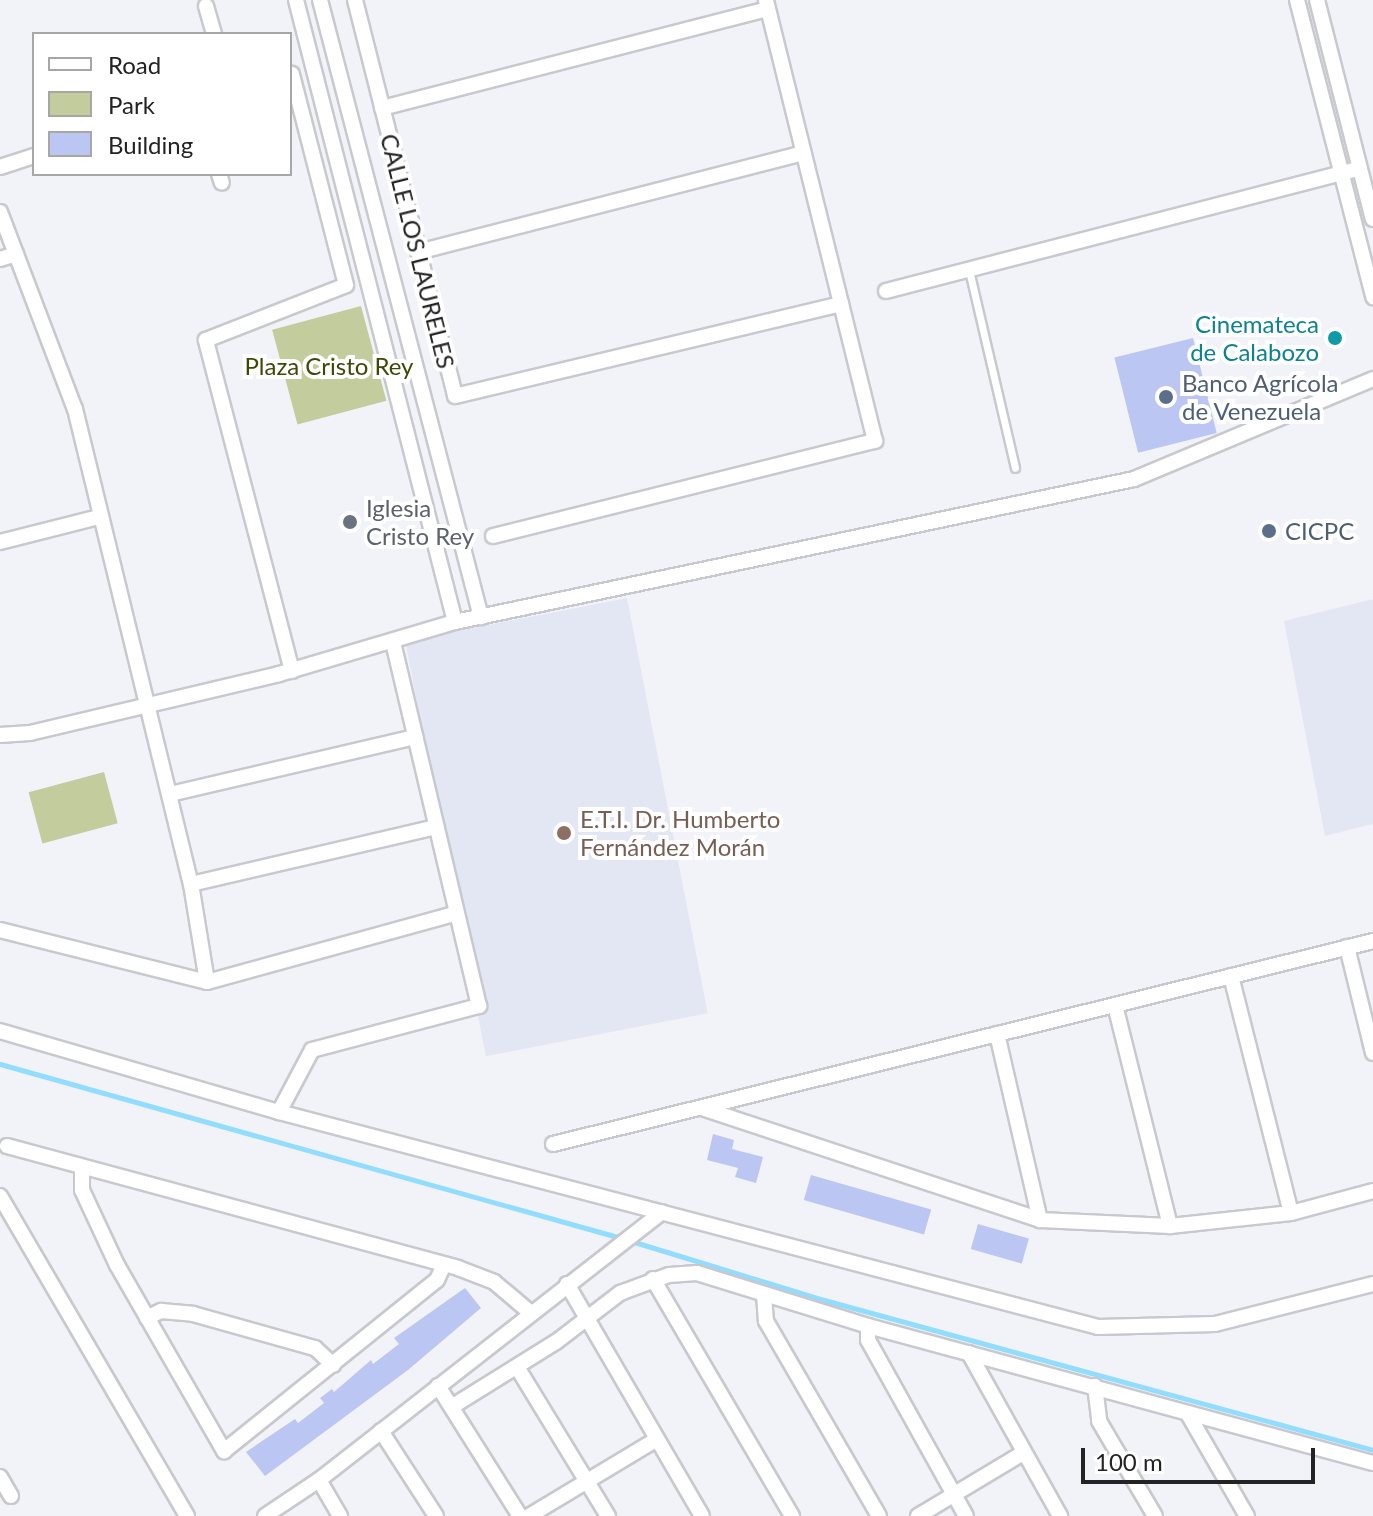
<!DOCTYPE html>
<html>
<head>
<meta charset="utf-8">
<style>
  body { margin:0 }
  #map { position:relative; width:1373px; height:1516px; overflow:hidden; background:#f1f3f8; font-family:Lato,sans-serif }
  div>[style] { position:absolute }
  .built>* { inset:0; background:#e3e7f3; transform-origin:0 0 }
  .green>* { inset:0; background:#c3cc9c; transform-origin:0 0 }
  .stream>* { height:5px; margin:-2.5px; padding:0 2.5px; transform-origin:2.5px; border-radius:2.5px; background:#92ddfd }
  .building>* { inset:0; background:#bbc6f3; transform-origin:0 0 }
  .roads { filter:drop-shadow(2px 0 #c7c9ce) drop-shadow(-2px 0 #c7c9ce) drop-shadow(0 2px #c7c9ce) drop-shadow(0 -2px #c7c9ce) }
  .service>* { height:7px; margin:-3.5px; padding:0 3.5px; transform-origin:3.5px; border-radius:3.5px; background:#fff }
  .minor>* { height:14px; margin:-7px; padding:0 7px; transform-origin:7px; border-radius:7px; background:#fff }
  .dots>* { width:22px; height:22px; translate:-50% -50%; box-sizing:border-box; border:4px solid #fff; border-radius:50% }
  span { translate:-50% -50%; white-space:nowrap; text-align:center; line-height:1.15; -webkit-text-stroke:8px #fff; paint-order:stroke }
  .street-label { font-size:24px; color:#232325 }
  .culture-label { font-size:24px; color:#0d838f }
  .right { translate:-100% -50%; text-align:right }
  .park-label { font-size:24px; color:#404808 }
  .service-label { font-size:24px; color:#4e5e75 }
  .left { translate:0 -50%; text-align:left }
  .worship-label { font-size:24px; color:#5b616d }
  .education-label { font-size:24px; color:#785e54 }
  .legend { position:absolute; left:32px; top:32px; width:260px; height:144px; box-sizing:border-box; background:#fff; border:2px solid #a7a7a8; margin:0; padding:10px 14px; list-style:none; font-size:24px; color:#232325 }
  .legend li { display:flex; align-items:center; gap:16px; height:40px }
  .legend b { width:40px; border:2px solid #a7a7a8 }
  .scale { position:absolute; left:1081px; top:1448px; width:234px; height:36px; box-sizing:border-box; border:4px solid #232325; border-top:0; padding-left:10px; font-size:24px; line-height:28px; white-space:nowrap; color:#232325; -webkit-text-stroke:6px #fff; paint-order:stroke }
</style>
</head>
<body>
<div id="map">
  <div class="built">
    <div style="left:627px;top:598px;width:423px;height:226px;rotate:79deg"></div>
    <div style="clip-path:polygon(1373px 599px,1373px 824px,1325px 836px,1284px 621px)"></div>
  </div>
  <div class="green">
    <div style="left:361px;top:306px;width:98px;height:92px;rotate:75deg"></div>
    <div style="left:104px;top:772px;width:53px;height:78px;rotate:75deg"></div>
  </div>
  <div class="stream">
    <div style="left:0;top:1064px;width:645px;rotate:15.65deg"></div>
    <div style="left:631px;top:1241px;width:202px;rotate:17deg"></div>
    <div style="left:824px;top:1300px;width:569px;rotate:15.28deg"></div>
  </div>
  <div class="building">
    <div style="left:1193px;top:338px;width:98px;height:81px;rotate:76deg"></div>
    <div style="clip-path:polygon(713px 1134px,734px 1140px,732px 1149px,763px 1157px,756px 1183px,735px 1177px,738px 1168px,707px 1160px)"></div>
    <div style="left:811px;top:1175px;width:125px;height:26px;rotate:16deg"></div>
    <div style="left:978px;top:1224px;width:53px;height:26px;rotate:16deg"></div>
    <div style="clip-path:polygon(465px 1288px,481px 1308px,408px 1370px,265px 1476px,246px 1452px,295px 1419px,298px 1423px,324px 1403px,320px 1398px,332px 1389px,334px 1392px,371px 1360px,373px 1364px,399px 1344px,394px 1338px)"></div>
  </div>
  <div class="roads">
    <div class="service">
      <div style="left:969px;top:270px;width:203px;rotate:76.9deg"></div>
    </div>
    <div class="minor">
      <div style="left:296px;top:0;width:642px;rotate:75.66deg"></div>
      <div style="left:320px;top:0;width:638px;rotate:75.38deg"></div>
      <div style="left:355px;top:0;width:408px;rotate:75.8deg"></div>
      <div style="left:455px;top:396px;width:397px;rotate:-13.4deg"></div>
      <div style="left:1297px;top:0;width:307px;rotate:75.6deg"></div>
      <div style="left:1317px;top:0;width:226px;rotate:75.7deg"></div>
      <div style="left:206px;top:6px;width:29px;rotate:74deg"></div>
      <div style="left:382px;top:108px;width:398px;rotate:-14.4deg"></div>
      <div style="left:0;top:167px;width:36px;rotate:-18deg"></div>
      <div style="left:219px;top:174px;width:9px;rotate:72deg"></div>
      <div style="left:0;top:212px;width:211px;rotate:69.2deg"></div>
      <div style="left:75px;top:409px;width:489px;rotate:76.3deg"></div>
      <div style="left:191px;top:884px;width:99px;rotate:80.7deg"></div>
      <div style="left:207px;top:982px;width:213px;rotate:-165.9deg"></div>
      <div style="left:418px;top:252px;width:398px;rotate:-14.4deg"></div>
      <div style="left:0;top:259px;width:17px;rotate:-17deg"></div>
      <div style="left:886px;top:291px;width:488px;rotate:-14.5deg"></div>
      <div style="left:493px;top:536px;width:394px;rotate:-14deg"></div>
      <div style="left:875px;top:441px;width:454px;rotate:-103.9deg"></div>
      <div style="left:0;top:542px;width:102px;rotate:-14.2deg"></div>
      <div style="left:292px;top:671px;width:342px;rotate:-104.6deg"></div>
      <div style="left:206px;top:340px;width:150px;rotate:-21.4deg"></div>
      <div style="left:346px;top:285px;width:218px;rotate:-104.4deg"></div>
      <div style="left:0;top:735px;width:30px;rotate:-4deg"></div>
      <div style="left:30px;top:733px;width:256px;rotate:-13.3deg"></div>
      <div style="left:279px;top:674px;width:184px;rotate:-16.5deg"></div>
      <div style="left:455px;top:622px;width:694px;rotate:-11.89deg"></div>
      <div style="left:1134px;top:479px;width:259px;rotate:-22.7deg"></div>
      <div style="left:170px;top:794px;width:252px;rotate:-13.1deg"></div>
      <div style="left:191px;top:884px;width:252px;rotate:-13.1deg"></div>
      <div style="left:1347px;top:947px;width:109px;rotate:76.2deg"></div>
      <div style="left:1231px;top:976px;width:244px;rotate:75.8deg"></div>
      <div style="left:207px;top:982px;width:259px;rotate:-15.4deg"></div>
      <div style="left:1115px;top:1005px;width:228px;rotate:76deg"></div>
      <div style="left:0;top:1031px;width:291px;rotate:16.2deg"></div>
      <div style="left:279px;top:1112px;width:847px;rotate:14.71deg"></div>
      <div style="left:1098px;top:1327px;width:117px;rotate:-1.5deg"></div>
      <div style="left:1215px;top:1324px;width:163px;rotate:-14.2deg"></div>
      <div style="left:997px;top:1034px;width:191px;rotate:77deg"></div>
      <div style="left:702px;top:1108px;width:356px;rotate:18.3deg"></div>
      <div style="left:1040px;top:1220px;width:130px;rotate:2.6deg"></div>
      <div style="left:1170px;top:1226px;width:122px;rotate:-6.1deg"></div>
      <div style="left:1291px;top:1213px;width:85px;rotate:-15deg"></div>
      <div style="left:279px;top:1112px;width:70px;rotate:-62deg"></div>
      <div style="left:312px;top:1050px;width:173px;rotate:-14.8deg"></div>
      <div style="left:479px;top:1006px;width:373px;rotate:-103.3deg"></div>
      <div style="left:553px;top:1144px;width:845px;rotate:-13.9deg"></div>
      <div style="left:7px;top:1146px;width:467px;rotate:15.1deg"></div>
      <div style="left:458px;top:1268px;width:39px;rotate:21deg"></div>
      <div style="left:494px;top:1282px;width:48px;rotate:40deg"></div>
      <div style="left:82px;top:1167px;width:23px;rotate:90deg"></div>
      <div style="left:82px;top:1190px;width:83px;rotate:65deg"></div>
      <div style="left:117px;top:1265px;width:215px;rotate:60.1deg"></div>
      <div style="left:224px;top:1451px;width:273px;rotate:-38.8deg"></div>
      <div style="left:437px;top:1280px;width:17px;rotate:-66deg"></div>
      <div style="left:0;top:1196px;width:371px;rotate:59.7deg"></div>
      <div style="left:653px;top:1279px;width:275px;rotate:59.6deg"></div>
      <div style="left:567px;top:1284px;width:268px;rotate:59.8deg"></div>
      <div style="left:764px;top:1294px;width:27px;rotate:86deg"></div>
      <div style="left:766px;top:1321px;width:225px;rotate:59.9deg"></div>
      <div style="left:147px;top:1318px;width:16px;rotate:-27deg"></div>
      <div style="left:161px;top:1311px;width:32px;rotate:5deg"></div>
      <div style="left:193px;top:1314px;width:127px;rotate:15.6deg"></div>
      <div style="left:315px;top:1348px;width:25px;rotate:43deg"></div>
      <div style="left:868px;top:1326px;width:14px;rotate:90deg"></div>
      <div style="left:868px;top:1340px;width:201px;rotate:60.9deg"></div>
      <div style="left:969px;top:1353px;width:187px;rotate:60.8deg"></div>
      <div style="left:517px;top:1367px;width:175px;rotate:58.6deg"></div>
      <div style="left:438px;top:1386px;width:154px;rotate:57.8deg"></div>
      <div style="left:1095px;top:1386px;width:35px;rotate:83deg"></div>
      <div style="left:1099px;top:1421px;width:110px;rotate:59.5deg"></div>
      <div style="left:453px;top:1406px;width:121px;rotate:-31.9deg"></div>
      <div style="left:556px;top:1342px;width:81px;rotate:-37.4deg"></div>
      <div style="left:620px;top:1293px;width:52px;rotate:-20.2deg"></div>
      <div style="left:669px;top:1275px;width:28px;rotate:-4deg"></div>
      <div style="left:697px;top:1273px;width:179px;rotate:17.2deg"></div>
      <div style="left:868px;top:1326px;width:523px;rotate:15.18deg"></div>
      <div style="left:1188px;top:1414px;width:118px;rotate:60deg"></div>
      <div style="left:381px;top:1431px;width:101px;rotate:57.1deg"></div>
      <div style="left:0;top:1477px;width:22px;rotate:60deg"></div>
      <div style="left:319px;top:1480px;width:42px;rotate:59.7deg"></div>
      <div style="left:265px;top:1516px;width:65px;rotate:-33.7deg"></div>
      <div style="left:319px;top:1480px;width:435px;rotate:-38deg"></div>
      <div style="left:529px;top:1516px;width:149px;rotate:-31deg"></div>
      <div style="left:918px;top:1516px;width:122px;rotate:-31deg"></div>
    </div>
  </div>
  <div class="dots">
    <div style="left:1335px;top:338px;background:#0f9aa8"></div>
    <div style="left:1166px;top:397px;background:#5c6f8a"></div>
    <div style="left:350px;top:522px;background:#6b7280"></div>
    <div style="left:1269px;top:531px;background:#5c6f8a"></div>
    <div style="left:564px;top:833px;background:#8d6e63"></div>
  </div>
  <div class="street-label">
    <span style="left:418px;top:251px;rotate:76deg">CALLE LOS LAURELES</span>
  </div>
  <div class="culture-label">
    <span class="right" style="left:1319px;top:338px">Cinemateca<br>de Calabozo</span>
  </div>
  <div class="park-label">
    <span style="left:329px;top:366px">Plaza Cristo Rey</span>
  </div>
  <div class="service-label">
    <span class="left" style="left:1182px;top:397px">Banco Agrícola<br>de Venezuela</span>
    <span class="left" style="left:1285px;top:531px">CICPC</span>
  </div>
  <div class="worship-label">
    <span class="left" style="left:366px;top:522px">Iglesia<br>Cristo Rey</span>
  </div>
  <div class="education-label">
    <span class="left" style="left:580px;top:833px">E.T.I. Dr. Humberto<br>Fernández Morán</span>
  </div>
  <ul class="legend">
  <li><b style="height:10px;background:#fff"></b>Road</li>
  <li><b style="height:22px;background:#c3cc9c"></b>Park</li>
  <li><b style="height:22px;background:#bbc6f3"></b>Building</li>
  </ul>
  <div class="scale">100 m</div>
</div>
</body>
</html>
